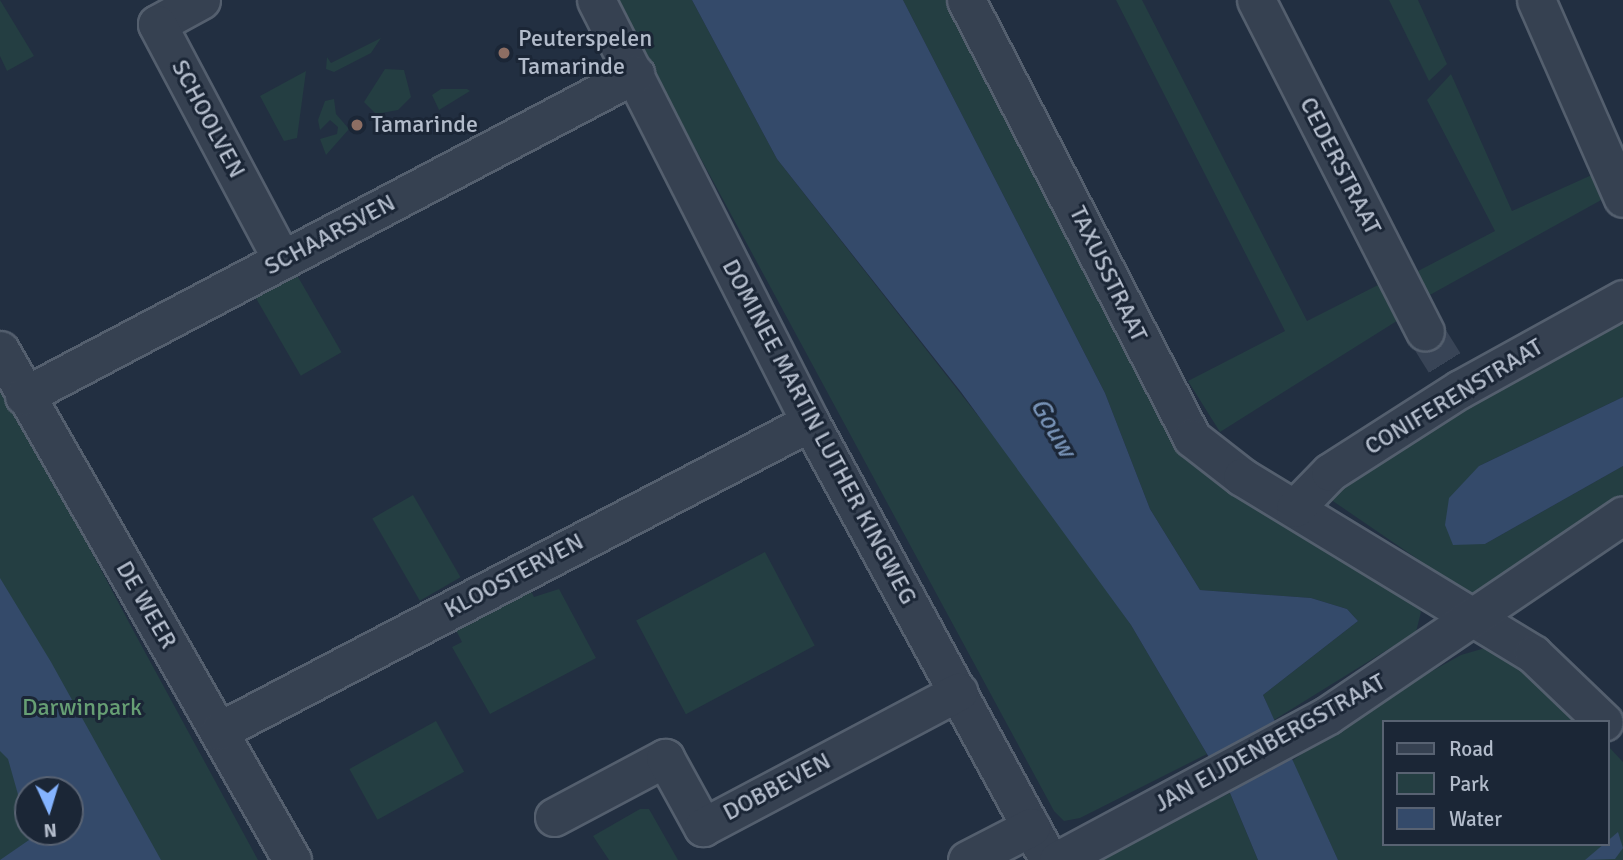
<!DOCTYPE html>
<html>
<head>
<meta charset="utf-8">
<style>
  body { margin:0 }
  #map { position:relative; width:1623px; height:860px; overflow:hidden; background:#222f41; font-family:Signika,sans-serif }
  div>[style] { position:absolute }
  .green>* { inset:0; background:#243e42; transform-origin:0 0 }
  .water>* { inset:0; background:#344a6a }
  .minor-tunnel>* { height:37px; margin-top:-18.5px; transform-origin:0; background:repeating-linear-gradient(90deg,#384456 0 37px,transparent 0 55px) }
  .roads { filter:drop-shadow(2px 0 #545f6e) drop-shadow(-2px 0 #545f6e) drop-shadow(0 2px #545f6e) drop-shadow(0 -2px #545f6e) }
  .minor>* { height:37px; margin:-18.5px; padding:0 18.5px; transform-origin:18.5px; border-radius:18.5px; background:#364151 }
  .dots>* { width:19px; height:19px; translate:-50% -50%; box-sizing:border-box; border:4px solid #1b2636; border-radius:50% }
  span { translate:-50% -50%; white-space:nowrap; text-align:center; line-height:1.15; -webkit-text-stroke:6px #1b2636; paint-order:stroke }
  .poi-label { font-size:24px; color:#b3bccb }
  .left { translate:0 -50%; text-align:left }
  .street-label { font-size:24px; color:#b3bccb }
  .park-label { font-size:24px; color:#679f74 }
  .water-label { font-size:26px; color:#7792b6; font-style:italic }
  .legend { position:absolute; left:1382px; top:720px; width:228px; height:126px; box-sizing:border-box; background:#1b2636; border:2px solid #586272; margin:0; padding:9px 12px; list-style:none; font-size:21px; color:#b3bccb }
  .legend li { display:flex; align-items:center; gap:14px; height:35px }
  .legend b { width:35px; border:2px solid #586272 }
  .north { position:absolute; left:14px; top:776px; width:70px; height:70px; box-sizing:border-box; background:#1b2636; border:2px solid #586272; border-radius:50%; rotate:176deg; font-size:19px; font-weight:700; line-height:28px; text-align:center; color:#b3bccb }
  .north::after { content:''; display:block; margin:auto; width:24px; height:32px; background:#84b3ff; clip-path:polygon(50% 0,100% 100%,50% 72%,0 100%) }
</style>
</head>
<body>
<div id="map">
  <div class="green">
    <div style="clip-path:polygon(0 0,34px 56px,7px 71px,0 56px)"></div>
    <div style="clip-path:polygon(615px 0,692px 0,777px 159px,1044px 500px,1131px 625px,1207px 754px,1080px 818px,1064px 821px,1054px 811px)"></div>
    <div style="clip-path:polygon(903px 0,960px 0,1159px 401px,1413px 598px,1421px 612px,1416px 632px,1274px 720px,1263px 695px,1358px 621px,1347px 609px,1311px 598px,1200px 590px,1150px 509px,1105px 393px)"></div>
    <div style="clip-path:polygon(1116px 0,1142px 0,1307px 321px,1382px 283px,1400px 319px,1220px 432px,1188px 381px,1285px 331px)"></div>
    <div style="clip-path:polygon(1389px 0,1418px 0,1447px 64px,1429px 81px)"></div>
    <div style="clip-path:polygon(381px 38px,371px 53px,334px 72px,326px 69px,327px 57px,331px 63px)"></div>
    <div style="clip-path:polygon(385px 69px,404px 70px,411px 97px,398px 110px,376px 114px,364px 102px)"></div>
    <div style="clip-path:polygon(306px 71px,297px 138px,284px 141px,260px 96px)"></div>
    <div style="clip-path:polygon(1451px 74px,1512px 211px,1594px 174px,1603px 199px,1428px 296px,1418px 271px,1495px 231px,1427px 100px)"></div>
    <div style="clip-path:polygon(441px 89px,467px 89px,470px 91px,439px 110px,432px 95px)"></div>
    <div style="clip-path:polygon(334px 99px,336px 114px,349px 129px,326px 155px,320px 139px,337px 134px,338px 127px,330px 120px,320px 130px,318px 120px,325px 101px)"></div>
    <div style="left:294px;top:270px;width:95px;height:47px;rotate:60deg"></div>
    <div style="clip-path:polygon(1623px 311px,1623px 397px,1479px 466px,1485px 544px,1623px 466px,1623px 495px,1478px 597px,1441px 584px,1435px 571px,1327px 497px,1417px 435px)"></div>
    <div style="clip-path:polygon(evenodd,0 380px,133px 630px,258px 860px,0 860px,0 380px,28px 790px,70px 790px,70px 832px,28px 832px,28px 790px)"></div>
    <div style="left:413px;top:495px;width:95px;height:47px;rotate:60deg"></div>
    <div style="left:765px;top:552px;width:106px;height:146px;rotate:62deg"></div>
    <div style="clip-path:polygon(526px 581px,534px 597px,559px 589px,596px 658px,490px 714px,452px 647px,462px 642px,456px 630px,474px 621px,468px 609px)"></div>
    <div style="clip-path:polygon(1492px 646px,1511px 648px,1585px 722px,1383px 722px,1383px 844px,1607px 844px,1607px 745px,1623px 762px,1623px 860px,1338px 860px,1292px 761px,1360px 711px,1461px 655px)"></div>
    <div style="left:436px;top:721px;width:58px;height:99px;rotate:61deg"></div>
    <div style="clip-path:polygon(1230px 793px,1258px 860px,1095px 860px,1099px 856px)"></div>
    <div style="clip-path:polygon(640px 809px,649px 809px,678px 860px,609px 860px,593px 836px)"></div>
  </div>
  <div class="water">
    <div style="clip-path:polygon(692px 0,903px 0,1105px 393px,1150px 509px,1200px 590px,1311px 598px,1347px 609px,1358px 621px,1263px 695px,1338px 860px,1258px 860px,1230px 793px,1131px 625px,961px 392px,777px 159px)"></div>
    <div style="clip-path:polygon(1623px 397px,1623px 466px,1485px 544px,1453px 545px,1445px 525px,1449px 498px,1479px 466px)"></div>
    <div style="clip-path:polygon(0 578px,51px 662px,161px 860px,0 860px,29px 840px,28px 832px,70px 832px,70px 790px,28px 790px,28px 830px,8px 759px,0 751px)"></div>
    <div style="clip-path:polygon(1618px 832px,1623px 848px,1615px 859px,1585px 860px)"></div>
  </div>
  <div class="minor-tunnel">
    <div style="left:1425px;top:331px;width:39px;rotate:58deg"></div>
  </div>
  <div class="roads">
    <div class="minor">
      <div style="left:201px;top:0;width:50px;rotate:151.4deg"></div>
      <div style="left:157px;top:24px;width:267px;rotate:62.1deg"></div>
      <div style="left:596px;top:0;width:473px;rotate:63.1deg"></div>
      <div style="left:810px;top:422px;width:499px;rotate:61.4deg"></div>
      <div style="left:966px;top:0;width:493px;rotate:62.7deg"></div>
      <div style="left:1192px;top:438px;width:63px;rotate:38deg"></div>
      <div style="left:1242px;top:477px;width:341px;rotate:31.3deg"></div>
      <div style="left:1533px;top:654px;width:98px;rotate:43.8deg"></div>
      <div style="left:1256px;top:0;width:372px;rotate:63deg"></div>
      <div style="left:1536px;top:0;width:216px;rotate:66.3deg"></div>
      <div style="left:0;top:350px;width:588px;rotate:60.21deg"></div>
      <div style="left:24px;top:396px;width:691px;rotate:-27.79deg"></div>
      <div style="left:1295px;top:508px;width:50px;rotate:-45.8deg"></div>
      <div style="left:1330px;top:472px;width:154px;rotate:-32.6deg"></div>
      <div style="left:1460px;top:389px;width:186px;rotate:-28.9deg"></div>
      <div style="left:219px;top:731px;width:667px;rotate:-27.6deg"></div>
      <div style="left:554px;top:817px;width:126px;rotate:-28deg"></div>
      <div style="left:665px;top:758px;width:79px;rotate:61.2deg"></div>
      <div style="left:703px;top:827px;width:289px;rotate:-27.9deg"></div>
      <div style="left:967px;top:860px;width:72px;rotate:-27.3deg"></div>
      <div style="left:1058px;top:860px;width:306px;rotate:-28.2deg"></div>
      <div style="left:1328px;top:715px;width:356px;rotate:-34.1deg"></div>
    </div>
  </div>
  <div class="dots">
    <div style="left:504px;top:53px;background:#8d6e63"></div>
    <div style="left:357px;top:125px;background:#8d6e63"></div>
  </div>
  <div class="poi-label">
    <span class="left" style="left:518px;top:53px">Peuterspelen<br>Tamarinde</span>
    <span class="left" style="left:371px;top:125px">Tamarinde</span>
  </div>
  <div class="street-label">
    <span style="left:208px;top:119px;rotate:62deg">SCHOOLVEN</span>
    <span style="left:1340px;top:166px;rotate:63deg">CEDERSTRAAT</span>
    <span style="left:330px;top:235px;rotate:-28deg">SCHAARSVEN</span>
    <span style="left:1108px;top:274px;rotate:64deg">TAXUSSTRAAT</span>
    <span style="left:1454px;top:397px;rotate:-31deg">CONIFERENSTRAAT</span>
    <span style="left:819px;top:432px;rotate:62deg">DOMINEE MARTIN LUTHER KINGWEG</span>
    <span style="left:514px;top:576px;rotate:-28deg">KLOOSTERVEN</span>
    <span style="left:146px;top:605px;rotate:60deg">DE WEER</span>
    <span style="left:1270px;top:743px;rotate:-29deg">JAN EIJDENBERGSTRAAT</span>
    <span style="left:777px;top:787px;rotate:-28deg">DOBBEVEN</span>
  </div>
  <div class="park-label">
    <span style="left:82px;top:708px">Darwinpark</span>
  </div>
  <div class="water-label">
    <span style="left:1052px;top:428px;rotate:60deg">Gouw</span>
  </div>
  <ul class="legend">
  <li><b style="height:9px;background:#364151"></b>Road</li>
  <li><b style="height:19px;background:#243e42"></b>Park</li>
  <li><b style="height:19px;background:#344a6a"></b>Water</li>
  </ul>
  <div class="north">N</div>
</div>
</body>
</html>
